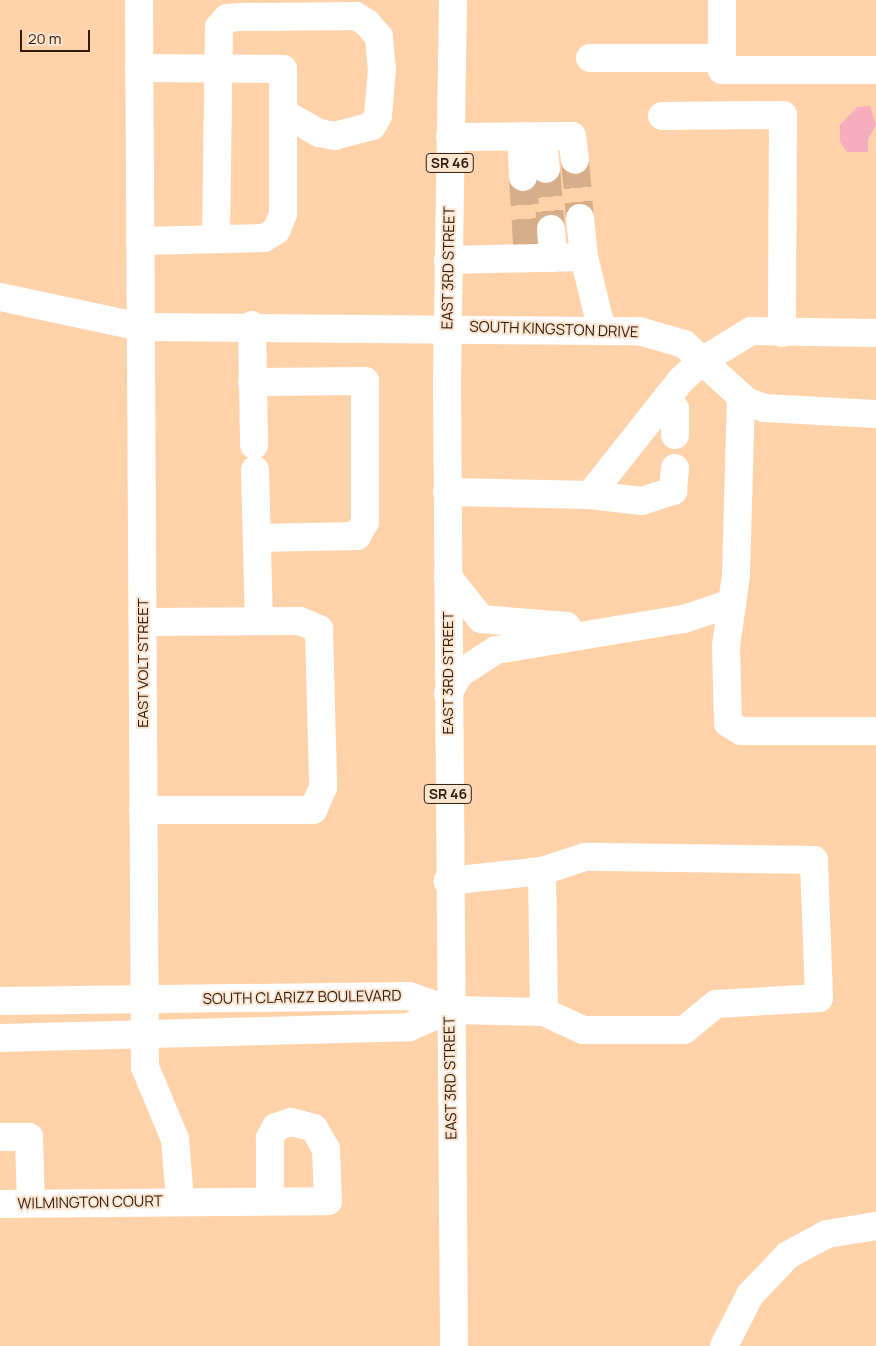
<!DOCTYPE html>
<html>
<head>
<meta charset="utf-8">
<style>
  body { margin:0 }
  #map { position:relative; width:876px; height:1346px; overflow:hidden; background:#ffd2a9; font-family:Manrope,sans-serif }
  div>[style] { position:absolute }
  .water>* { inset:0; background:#f5adbf }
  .minor-tunnel>* { height:28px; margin-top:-14px; transform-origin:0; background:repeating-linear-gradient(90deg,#d6ae89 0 28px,transparent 0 42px) }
  .minor>* { height:28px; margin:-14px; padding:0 14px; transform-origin:14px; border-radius:14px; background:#fff }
  .highway>* { height:28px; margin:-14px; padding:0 14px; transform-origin:14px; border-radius:14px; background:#fff }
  span { translate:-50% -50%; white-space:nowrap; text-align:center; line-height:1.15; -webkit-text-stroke:4px #fbe4d0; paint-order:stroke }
  .shield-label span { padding:1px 4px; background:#fbe4d0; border:1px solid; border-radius:4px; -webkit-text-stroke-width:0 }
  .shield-label { font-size:14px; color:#321d08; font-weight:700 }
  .street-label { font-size:15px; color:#321d08 }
  .scale { position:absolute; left:20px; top:30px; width:70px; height:22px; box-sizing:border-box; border:2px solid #321d08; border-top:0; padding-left:6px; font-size:15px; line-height:18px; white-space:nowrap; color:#321d08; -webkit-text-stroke:4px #fbe4d0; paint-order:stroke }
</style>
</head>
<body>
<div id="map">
  <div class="water">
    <div style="clip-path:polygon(870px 106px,876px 125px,868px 139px,868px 152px,847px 152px,840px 142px,840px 125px,857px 107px)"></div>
  </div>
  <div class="minor-tunnel">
    <div style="left:575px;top:160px;width:58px;rotate:85.1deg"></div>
    <div style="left:546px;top:169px;width:60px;rotate:85.2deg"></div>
    <div style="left:523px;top:177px;width:81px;rotate:86.5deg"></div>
  </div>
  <div class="minor">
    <div style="left:139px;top:0;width:1067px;rotate:89.68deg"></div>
    <div style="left:145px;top:1067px;width:78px;rotate:67.4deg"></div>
    <div style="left:175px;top:1139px;width:61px;rotate:85.3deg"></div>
    <div style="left:722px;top:0;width:70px;rotate:90deg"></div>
    <div style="left:722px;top:70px;width:154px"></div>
    <div style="left:590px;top:58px;width:132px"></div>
    <div style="left:139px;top:68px;width:144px;rotate:0.4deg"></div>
    <div style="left:283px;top:69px;width:145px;rotate:90deg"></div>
    <div style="left:283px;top:214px;width:18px;rotate:112deg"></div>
    <div style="left:276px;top:231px;width:14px;rotate:150deg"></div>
    <div style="left:264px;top:238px;width:124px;rotate:178.6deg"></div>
    <div style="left:662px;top:116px;width:121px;rotate:-0.5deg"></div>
    <div style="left:783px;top:115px;width:218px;rotate:90.3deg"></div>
    <div style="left:521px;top:136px;width:41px;rotate:87.2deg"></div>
    <div style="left:543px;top:136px;width:33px;rotate:85deg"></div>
    <div style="left:450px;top:137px;width:122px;rotate:-0.5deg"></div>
    <div style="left:572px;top:136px;width:24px;rotate:83deg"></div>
    <div style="left:580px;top:218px;width:39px;rotate:84deg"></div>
    <div style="left:551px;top:229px;width:29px;rotate:86deg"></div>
    <div style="left:216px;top:239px;width:212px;rotate:-89.2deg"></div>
    <div style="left:219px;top:27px;width:12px;rotate:-48deg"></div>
    <div style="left:227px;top:18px;width:14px;rotate:-4deg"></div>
    <div style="left:241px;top:17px;width:115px;rotate:-0.5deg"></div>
    <div style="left:356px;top:16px;width:13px;rotate:32deg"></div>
    <div style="left:367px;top:23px;width:18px;rotate:49deg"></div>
    <div style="left:379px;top:37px;width:32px;rotate:85deg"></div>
    <div style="left:382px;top:69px;width:47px;rotate:94.9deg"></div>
    <div style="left:378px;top:116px;width:12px;rotate:121deg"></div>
    <div style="left:372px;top:126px;width:38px;rotate:165deg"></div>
    <div style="left:335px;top:136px;width:16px;rotate:-169deg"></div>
    <div style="left:319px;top:133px;width:41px;rotate:-150.9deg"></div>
    <div style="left:448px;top:260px;width:136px;rotate:-1.3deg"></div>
    <div style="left:584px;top:257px;width:76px;rotate:76.3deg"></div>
    <div style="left:0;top:297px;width:144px;rotate:12deg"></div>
    <div style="left:141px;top:327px;width:498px;rotate:0.5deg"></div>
    <div style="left:639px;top:331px;width:47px;rotate:16.1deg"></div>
    <div style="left:684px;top:344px;width:84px;rotate:42.6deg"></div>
    <div style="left:746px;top:401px;width:19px;rotate:21deg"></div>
    <div style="left:764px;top:408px;width:112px;rotate:3.1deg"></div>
    <div style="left:252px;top:325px;width:120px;rotate:89deg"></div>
    <div style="left:252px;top:382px;width:113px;rotate:-0.5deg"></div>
    <div style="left:365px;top:381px;width:141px;rotate:90deg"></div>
    <div style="left:365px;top:522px;width:16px;rotate:120deg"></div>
    <div style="left:357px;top:536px;width:100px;rotate:178.9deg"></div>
    <div style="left:668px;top:396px;width:15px;rotate:62deg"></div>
    <div style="left:675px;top:409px;width:26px;rotate:90deg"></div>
    <div style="left:741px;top:396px;width:179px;rotate:91.6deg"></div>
    <div style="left:736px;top:575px;width:72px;rotate:98deg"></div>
    <div style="left:726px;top:646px;width:77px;rotate:88.5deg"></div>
    <div style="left:728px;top:723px;width:15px;rotate:32deg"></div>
    <div style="left:741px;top:731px;width:135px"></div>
    <div style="left:255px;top:470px;width:150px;rotate:88.5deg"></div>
    <div style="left:447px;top:492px;width:143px;rotate:1.2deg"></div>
    <div style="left:590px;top:495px;width:147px;rotate:-51.6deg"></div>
    <div style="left:681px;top:380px;width:28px;rotate:-42deg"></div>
    <div style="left:702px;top:361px;width:57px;rotate:-31.5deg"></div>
    <div style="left:751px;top:331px;width:125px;rotate:0.9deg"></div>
    <div style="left:590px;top:495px;width:52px;rotate:6.6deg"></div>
    <div style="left:642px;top:501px;width:33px;rotate:-18deg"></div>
    <div style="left:673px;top:491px;width:23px;rotate:-85deg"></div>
    <div style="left:448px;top:577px;width:53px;rotate:51.8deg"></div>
    <div style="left:481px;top:619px;width:86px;rotate:4.7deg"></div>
    <div style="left:143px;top:622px;width:157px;rotate:-0.4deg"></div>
    <div style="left:300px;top:621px;width:21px;rotate:23deg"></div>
    <div style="left:319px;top:629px;width:158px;rotate:88.5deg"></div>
    <div style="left:323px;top:787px;width:25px;rotate:113deg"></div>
    <div style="left:313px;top:810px;width:170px;rotate:180deg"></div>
    <div style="left:448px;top:694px;width:23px;rotate:-61deg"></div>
    <div style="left:459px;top:674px;width:44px;rotate:-33deg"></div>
    <div style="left:496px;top:650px;width:191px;rotate:-9.4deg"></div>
    <div style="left:684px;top:619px;width:51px;rotate:-18.4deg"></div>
    <div style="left:542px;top:871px;width:141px;rotate:89.2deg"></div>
    <div style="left:0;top:1001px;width:409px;rotate:-0.7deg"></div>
    <div style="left:409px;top:996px;width:42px;rotate:19.3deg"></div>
    <div style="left:449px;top:1010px;width:95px;rotate:1.2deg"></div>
    <div style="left:544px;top:1012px;width:43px;rotate:24.8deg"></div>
    <div style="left:583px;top:1030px;width:101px"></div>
    <div style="left:684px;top:1030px;width:41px;rotate:-39.1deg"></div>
    <div style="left:716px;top:1004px;width:103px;rotate:-3.3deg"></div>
    <div style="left:819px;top:998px;width:138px;rotate:-92.1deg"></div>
    <div style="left:814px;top:860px;width:229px;rotate:-179.2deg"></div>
    <div style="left:585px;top:857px;width:45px;rotate:162deg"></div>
    <div style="left:542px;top:871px;width:95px;rotate:173.9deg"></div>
    <div style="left:0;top:1038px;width:409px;rotate:-1.5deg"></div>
    <div style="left:409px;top:1027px;width:43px;rotate:-23deg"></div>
    <div style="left:0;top:1137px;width:29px"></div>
    <div style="left:29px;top:1137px;width:66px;rotate:88.3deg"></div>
    <div style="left:0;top:1204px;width:328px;rotate:-0.5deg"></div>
    <div style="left:328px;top:1201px;width:52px;rotate:-92.2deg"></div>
    <div style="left:326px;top:1149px;width:24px;rotate:-120deg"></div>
    <div style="left:314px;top:1128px;width:24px;rotate:-165deg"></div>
    <div style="left:291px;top:1122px;width:16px;rotate:162deg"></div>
    <div style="left:276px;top:1127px;width:13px;rotate:119deg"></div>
    <div style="left:270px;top:1138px;width:62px;rotate:90deg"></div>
    <div style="left:724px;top:1346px;width:57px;rotate:-63deg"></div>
    <div style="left:750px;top:1295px;width:55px;rotate:-46.5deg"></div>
    <div style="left:788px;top:1255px;width:44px;rotate:-28.3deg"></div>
    <div style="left:827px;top:1234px;width:50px;rotate:-9.3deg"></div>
  </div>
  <div class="highway">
    <div style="left:453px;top:0;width:384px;rotate:90.9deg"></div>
    <div style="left:447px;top:384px;width:962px;rotate:89.58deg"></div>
  </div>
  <div class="shield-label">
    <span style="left:450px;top:163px">SR 46</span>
    <span style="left:448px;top:794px">SR 46</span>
  </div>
  <div class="street-label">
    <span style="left:448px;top:268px;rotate:-89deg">EAST 3RD STREET</span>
    <span style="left:554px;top:329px;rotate:2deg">SOUTH KINGSTON DRIVE</span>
    <span style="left:143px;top:663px;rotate:-90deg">EAST VOLT STREET</span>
    <span style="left:448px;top:673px;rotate:-90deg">EAST 3RD STREET</span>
    <span style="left:302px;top:997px;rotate:-1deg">SOUTH CLARIZZ BOULEVARD</span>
    <span style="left:450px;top:1078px;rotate:-91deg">EAST 3RD STREET</span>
    <span style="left:90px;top:1202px;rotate:-1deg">WILMINGTON COURT</span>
  </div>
  <div class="scale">20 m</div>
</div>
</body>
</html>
